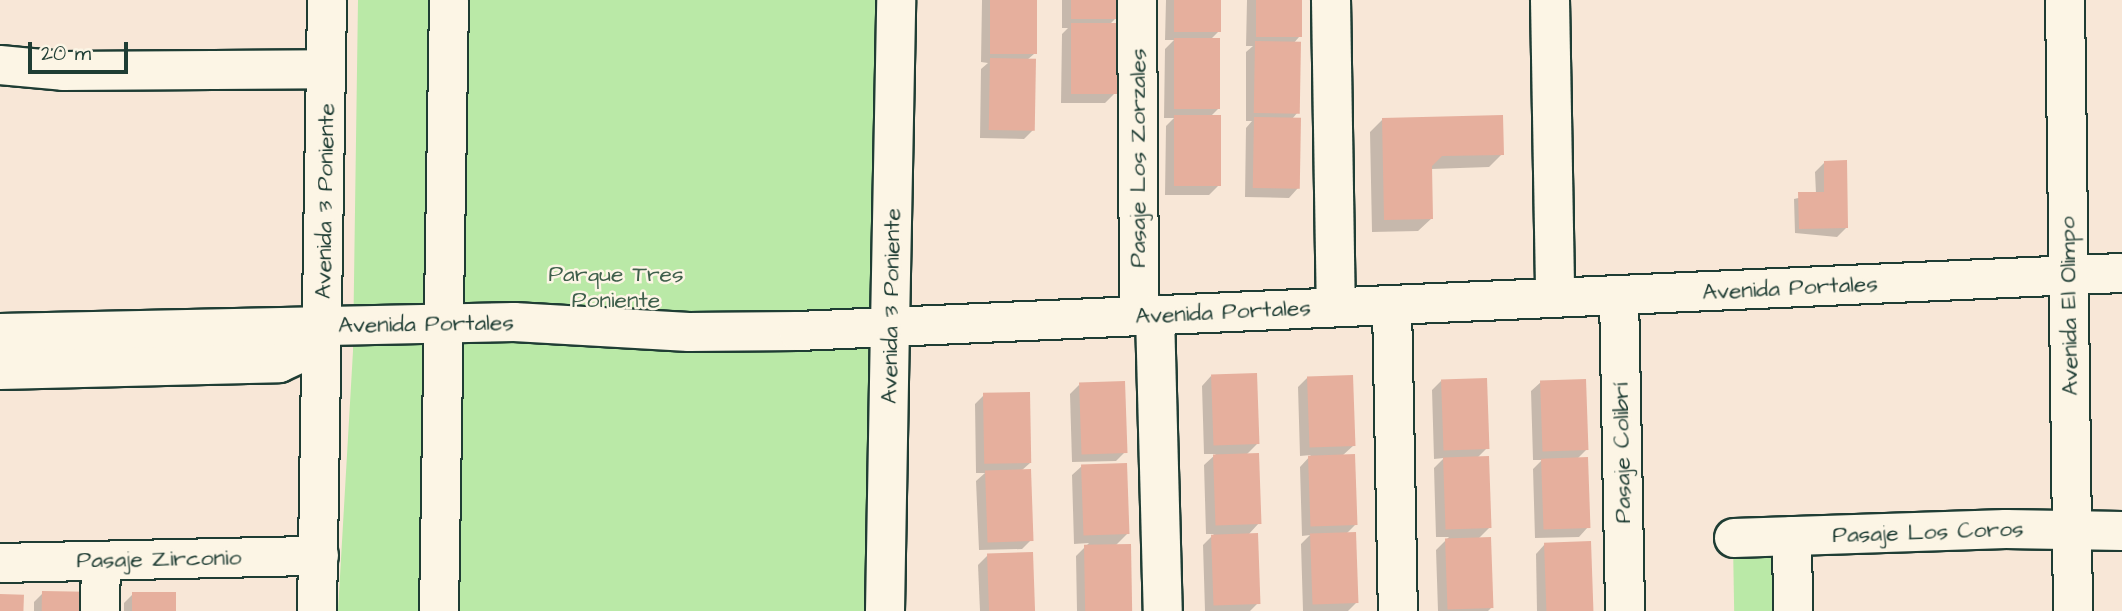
<!DOCTYPE html>
<html>
<head>
<meta charset="utf-8">
<style>
  body { margin:0 }
  #map { position:relative; width:2122px; height:611px; overflow:hidden; background:#f8e7d7; font-family:"Architects Daughter",sans-serif }
  div>[style] { position:absolute }
  .green>* { inset:0; background:#bae9a7; transform-origin:0 0 }
  .shadow>* { inset:0; background:#0003 }
  .building>* { inset:0; background:#e6af9d; transform-origin:0 0 }
  .roads { filter:drop-shadow(2px 0 #1f3d34) drop-shadow(-2px 0 #1f3d34) drop-shadow(0 2px #1f3d34) drop-shadow(0 -2px #1f3d34) }
  .minor>* { height:38px; margin:-19px; padding:0 19px; transform-origin:19px; border-radius:19px; background:#fcf5e5 }
  .major>* { height:38px; margin:-19px; padding:0 19px; transform-origin:19px; border-radius:19px; background:#fcf5e5 }
  span { translate:-50% -50%; white-space:nowrap; text-align:center; line-height:1.15; -webkit-text-stroke:5px #fcf5e5; paint-order:stroke }
  .street-label { font-size:23px; color:#1f3d34 }
  .park-label { font-size:23px; color:#3e5f4b }
  .scale { position:absolute; left:28px; top:42px; width:100px; height:32px; box-sizing:border-box; border:4px solid #1f3d34; border-top:0; padding-left:9px; font-size:21px; line-height:24px; white-space:nowrap; color:#1f3d34; -webkit-text-stroke:5px #fcf5e5; paint-order:stroke }
</style>
</head>
<body>
<div id="map">
  <div class="green">
    <div style="clip-path:polygon(358px 0,882px 0,871px 611px,338px 611px,353px 351px)"></div>
    <div style="left:1785px;top:543px;width:68px;height:52px;rotate:89deg"></div>
  </div>
  <div class="shadow">
    <div style="clip-path:polygon(982px 0,1035px 0,1034px 54px,1027px 60px,1033px 130px,1024px 139px,980px 138px,981px 69px,988px 63px,981px 62px)"></div>
    <div style="clip-path:polygon(1062px 0,1115px 0,1115px 19px,1109px 25px,1114px 94px,1105px 103px,1061px 103px,1062px 34px,1068px 28px,1062px 28px)"></div>
    <div style="clip-path:polygon(1166px 0,1219px 0,1219px 31px,1210px 40px,1218px 109px,1210px 117px,1218px 186px,1209px 195px,1165px 195px,1166px 126px,1174px 118px,1164px 118px,1165px 49px,1174px 40px,1165px 40px)"></div>
    <div style="clip-path:polygon(1247px 0,1300px 0,1299px 37px,1293px 44px,1298px 112px,1292px 119px,1298px 188px,1289px 198px,1245px 197px,1246px 128px,1252px 121px,1246px 121px,1246px 52px,1253px 46px,1246px 46px)"></div>
    <div style="clip-path:polygon(1383px 119px,1502px 154px,1489px 167px,1431px 169px,1432px 218px,1418px 231px,1372px 232px,1370px 132px)"></div>
    <div style="clip-path:polygon(1825px 162px,1846px 228px,1837px 237px,1795px 233px,1794px 199px,1816px 194px,1815px 172px)"></div>
    <div style="clip-path:polygon(1211px 376px,1257px 444px,1246px 455px,1259px 523px,1248px 535px,1258px 603px,1250px 611px,1205px 611px,1203px 545px,1214px 534px,1206px 534px,1204px 465px,1216px 454px,1204px 454px,1202px 386px)"></div>
    <div style="clip-path:polygon(1308px 377px,1354px 445px,1342px 456px,1355px 525px,1346px 534px,1356px 603px,1348px 611px,1303px 611px,1301px 544px,1310px 535px,1302px 536px,1300px 467px,1311px 455px,1300px 456px,1298px 387px)"></div>
    <div style="clip-path:polygon(1441px 381px,1487px 448px,1477px 458px,1490px 527px,1477px 540px,1491px 608px,1488px 611px,1438px 611px,1436px 550px,1449px 537px,1436px 537px,1434px 468px,1444px 458px,1434px 459px,1432px 390px)"></div>
    <div style="clip-path:polygon(1541px 382px,1587px 449px,1577px 459px,1588px 527px,1579px 537px,1535px 538px,1533px 469px,1542px 460px,1533px 460px,1531px 391px)"></div>
    <div style="clip-path:polygon(1079px 385px,1125px 452px,1116px 461px,1072px 462px,1070px 394px)"></div>
    <div style="clip-path:polygon(984px 395px,1030px 463px,1021px 471px,1031px 540px,1022px 549px,979px 550px,976px 481px,985px 473px,976px 473px,975px 404px)"></div>
    <div style="clip-path:polygon(1082px 466px,1128px 533px,1115px 546px,1131px 611px,1077px 611px,1076px 556px,1089px 543px,1074px 544px,1072px 475px)"></div>
    <div style="clip-path:polygon(1545px 544px,1591px 611px,1537px 611px,1536px 554px)"></div>
    <div style="clip-path:polygon(988px 555px,1033px 611px,980px 611px,978px 565px)"></div>
    <div style="clip-path:polygon(43px 593px,84px 611px,34px 611px,34px 602px)"></div>
    <div style="clip-path:polygon(133px 594px,174px 611px,124px 611px,124px 603px)"></div>
  </div>
  <div class="building">
    <div style="left:990px;top:0;width:47px;height:54px"></div>
    <div style="left:1071px;top:0;width:46px;height:19px"></div>
    <div style="left:1174px;top:0;width:47px;height:32px"></div>
    <div style="left:1256px;top:0;width:46px;height:37px"></div>
    <div style="left:1071px;top:23px;width:46px;height:71px"></div>
    <div style="left:1174px;top:38px;width:46px;height:71px"></div>
    <div style="left:1255px;top:41px;width:46px;height:72px;rotate:1deg"></div>
    <div style="left:990px;top:58px;width:46px;height:72px;rotate:1deg"></div>
    <div style="left:1174px;top:115px;width:47px;height:71px"></div>
    <div style="clip-path:polygon(1503px 115px,1504px 155px,1442px 156px,1432px 166px,1433px 219px,1384px 220px,1382px 118px)"></div>
    <div style="left:1254px;top:117px;width:47px;height:71px;rotate:1deg"></div>
    <div style="clip-path:polygon(1847px 160px,1848px 228px,1799px 229px,1798px 192px,1824px 192px,1824px 161px)"></div>
    <div style="left:1257px;top:373px;width:71px;height:46px;rotate:88deg"></div>
    <div style="left:1353px;top:375px;width:71px;height:46px;rotate:88deg"></div>
    <div style="left:1487px;top:378px;width:71px;height:46px;rotate:88deg"></div>
    <div style="left:1586px;top:379px;width:71px;height:46px;rotate:88deg"></div>
    <div style="left:1125px;top:381px;width:72px;height:46px;rotate:88deg"></div>
    <div style="left:1030px;top:392px;width:71px;height:47px;rotate:89deg"></div>
    <div style="left:1259px;top:453px;width:71px;height:46px;rotate:88deg"></div>
    <div style="left:1355px;top:454px;width:71px;height:47px;rotate:88deg"></div>
    <div style="left:1489px;top:456px;width:72px;height:46px;rotate:88deg"></div>
    <div style="left:1588px;top:457px;width:71px;height:47px;rotate:88deg"></div>
    <div style="left:1127px;top:463px;width:71px;height:46px;rotate:88deg"></div>
    <div style="left:1031px;top:469px;width:72px;height:46px;rotate:88deg"></div>
    <div style="left:1356px;top:532px;width:71px;height:46px;rotate:88deg"></div>
    <div style="left:1258px;top:533px;width:71px;height:47px;rotate:88deg"></div>
    <div style="left:1491px;top:537px;width:71px;height:46px;rotate:88deg"></div>
    <div style="left:1591px;top:541px;width:70px;height:47px;rotate:88deg"></div>
    <div style="left:1131px;top:544px;width:67px;height:47px;rotate:89deg"></div>
    <div style="left:1033px;top:552px;width:59px;height:46px;rotate:88deg"></div>
    <div style="left:42px;top:591px;width:44px;height:20px;rotate:1deg"></div>
    <div style="left:132px;top:592px;width:44px;height:19px"></div>
    <div style="left:0;top:594px;width:24px;height:17px;rotate:2deg"></div>
  </div>
  <div class="roads">
    <div class="minor">
      <div style="left:1137px;top:0;width:316px;rotate:89.6deg"></div>
      <div style="left:1331px;top:0;width:307px;rotate:89.1deg"></div>
      <div style="left:1550px;top:0;width:298px;rotate:89deg"></div>
      <div style="left:0;top:65px;width:63px;rotate:5.4deg"></div>
      <div style="left:63px;top:71px;width:263px;rotate:-0.4deg"></div>
      <div style="left:1619px;top:295px;width:316px;rotate:88.9deg"></div>
      <div style="left:1392px;top:305px;width:306px;rotate:88.9deg"></div>
      <div style="left:1155px;top:315px;width:296px;rotate:88.5deg"></div>
      <div style="left:1792px;top:536px;width:75px;rotate:89.2deg"></div>
      <div style="left:1734px;top:538px;width:272px;rotate:-1.9deg"></div>
      <div style="left:2006px;top:529px;width:116px;rotate:1deg"></div>
      <div style="left:0;top:563px;width:319px;rotate:-1.3deg"></div>
      <div style="left:100px;top:611px;width:50px;rotate:-88.9deg"></div>
      <div style="left:439px;top:611px;width:611px;rotate:-89.06deg"></div>
      <div style="left:885px;top:611px;width:285px;rotate:-89deg"></div>
    </div>
    <div class="major">
      <div style="left:2065px;top:0;width:611px;rotate:89.25deg"></div>
      <div style="left:890px;top:326px;width:326px;rotate:-88.9deg"></div>
      <div style="left:0;top:333px;width:514px;rotate:-1.23deg"></div>
      <div style="left:514px;top:322px;width:175px;rotate:3.3deg"></div>
      <div style="left:689px;top:332px;width:109px;rotate:-0.5deg"></div>
      <div style="left:798px;top:331px;width:1325px;rotate:-2.51deg"></div>
      <div style="left:0;top:370px;width:279px;rotate:-1.4deg"></div>
      <div style="left:279px;top:363px;width:29px;rotate:-25deg"></div>
      <div style="left:305px;top:351px;width:32px;rotate:-54deg"></div>
      <div style="left:317px;top:611px;width:611px;rotate:-89.06deg"></div>
    </div>
  </div>
  <div class="street-label">
    <span style="left:1138px;top:158px;rotate:-90deg">Pasaje Los Zorzales</span>
    <span style="left:325px;top:201px;rotate:-89deg">Avenida 3 Poniente</span>
    <span style="left:1790px;top:288px;rotate:-3deg">Avenida Portales</span>
    <span style="left:891px;top:306px;rotate:-89deg">Avenida 3 Poniente</span>
    <span style="left:2069px;top:306px;rotate:-91deg">Avenida El Olimpo</span>
    <span style="left:1223px;top:312px;rotate:-3deg">Avenida Portales</span>
    <span style="left:426px;top:324px;rotate:-1deg">Avenida Portales</span>
    <span style="left:1622px;top:453px;rotate:-91deg">Pasaje Colibrí</span>
    <span style="left:1928px;top:532px;rotate:-2deg">Pasaje Los Coros</span>
    <span style="left:159px;top:559px;rotate:-1deg">Pasaje Zirconio</span>
  </div>
  <div class="park-label">
    <span style="left:616px;top:287px">Parque Tres<br>Poniente</span>
  </div>
  <div class="scale">20 m</div>
</div>
</body>
</html>
